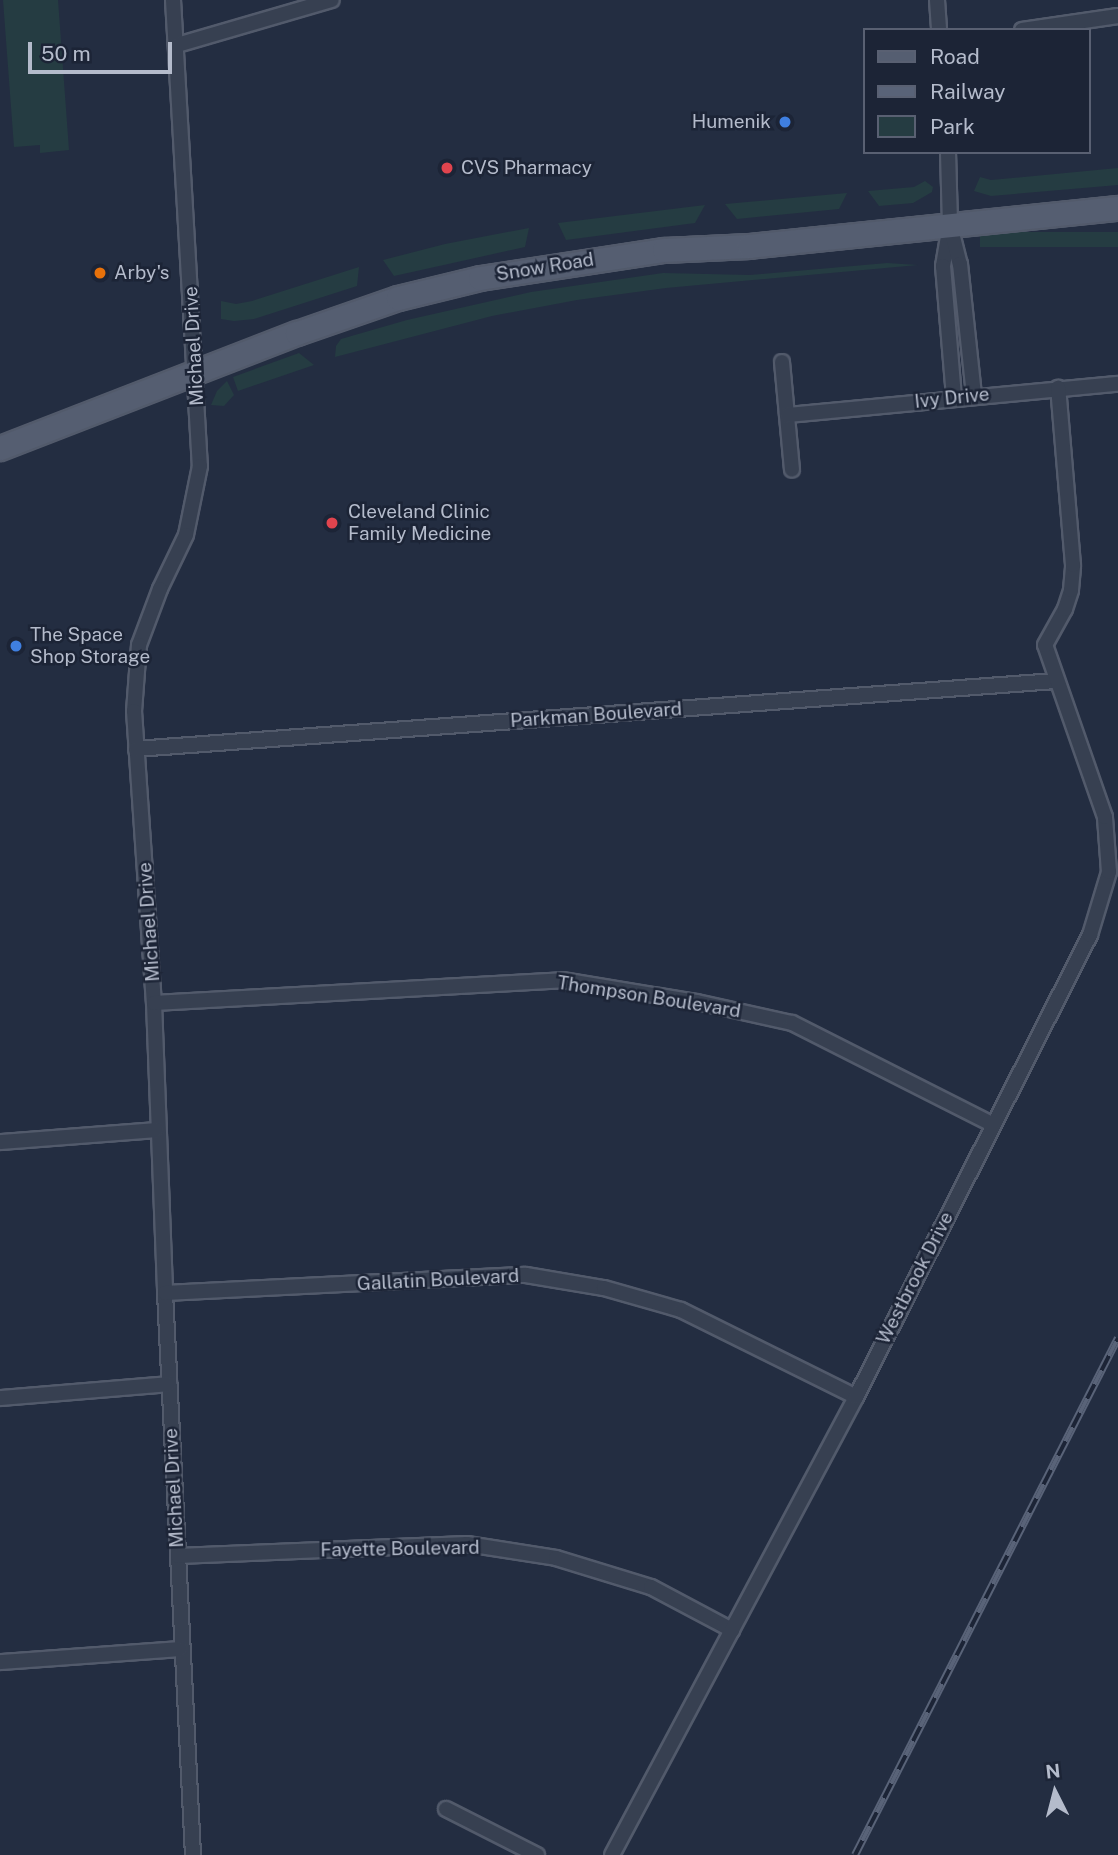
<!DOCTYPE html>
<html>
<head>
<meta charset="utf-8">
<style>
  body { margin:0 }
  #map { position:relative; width:1118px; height:1855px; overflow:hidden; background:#232d41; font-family:"Public Sans",sans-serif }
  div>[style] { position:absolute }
  .green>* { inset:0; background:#253c42; transform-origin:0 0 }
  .roads { filter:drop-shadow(2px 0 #525a6b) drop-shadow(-2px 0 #525a6b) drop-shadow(0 2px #525a6b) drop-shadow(0 -2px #525a6b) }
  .street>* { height:14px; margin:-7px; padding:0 7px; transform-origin:7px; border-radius:7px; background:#374051 }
  .primary>* { height:23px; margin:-11.5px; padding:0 11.5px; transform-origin:11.5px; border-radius:11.5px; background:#555e71 }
  .rail>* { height:8px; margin-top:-4px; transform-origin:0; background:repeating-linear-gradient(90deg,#1c2436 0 16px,#596378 0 32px); box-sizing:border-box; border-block:2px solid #596378 }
  .dots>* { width:19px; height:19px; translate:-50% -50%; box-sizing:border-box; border:4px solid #1c2436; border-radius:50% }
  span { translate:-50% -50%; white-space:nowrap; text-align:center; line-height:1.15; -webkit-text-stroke:5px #1c2436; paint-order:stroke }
  .poi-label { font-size:19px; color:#b4bbcb }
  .right { translate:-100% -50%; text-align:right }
  .left { translate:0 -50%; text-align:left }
  .street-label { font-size:19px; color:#b4bbcb }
  .legend { position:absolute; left:863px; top:28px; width:228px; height:126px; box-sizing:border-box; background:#1c2436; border:2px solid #596072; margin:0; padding:9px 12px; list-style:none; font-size:21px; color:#b4bbcb }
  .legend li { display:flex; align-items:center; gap:14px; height:35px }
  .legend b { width:35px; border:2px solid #596072 }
  .north { position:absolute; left:1020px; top:1757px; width:70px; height:70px; -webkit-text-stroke:5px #1c2436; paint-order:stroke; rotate:354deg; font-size:19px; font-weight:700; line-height:28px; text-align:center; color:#b4bbcb }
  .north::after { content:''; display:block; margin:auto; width:24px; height:32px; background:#b4bbcb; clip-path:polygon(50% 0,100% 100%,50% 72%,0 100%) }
  .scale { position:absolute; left:28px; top:42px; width:144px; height:32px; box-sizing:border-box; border:4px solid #b4bbcb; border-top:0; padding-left:9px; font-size:21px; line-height:24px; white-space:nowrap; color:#b4bbcb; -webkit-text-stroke:5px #1c2436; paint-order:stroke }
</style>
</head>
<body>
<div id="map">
  <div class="green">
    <div style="clip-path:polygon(3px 0,58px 0,69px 150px,40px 153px,40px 145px,14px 147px)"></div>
    <div style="clip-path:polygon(1118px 168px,1118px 185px,991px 196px,974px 191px,980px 177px,991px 180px)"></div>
    <div style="clip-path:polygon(925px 181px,933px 187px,932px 192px,913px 203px,879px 206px,868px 191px,914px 187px)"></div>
    <div style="clip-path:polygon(847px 193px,839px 209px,737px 219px,725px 204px)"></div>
    <div style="clip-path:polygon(705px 205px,695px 223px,566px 240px,558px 223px)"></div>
    <div style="clip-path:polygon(529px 228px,525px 247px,394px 276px,383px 260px,445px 244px)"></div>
    <div style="left:1118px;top:232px;width:15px;height:138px;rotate:90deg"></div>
    <div style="clip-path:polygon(887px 263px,918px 265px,666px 288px,577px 300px,492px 316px,335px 357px,336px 346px,341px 339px,407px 320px,531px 292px,663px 273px,750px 275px)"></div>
    <div style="clip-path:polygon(359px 267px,357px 286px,254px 319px,234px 321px,221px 319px,221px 301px,236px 304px,252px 301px)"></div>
    <div style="clip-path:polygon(299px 353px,314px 365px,238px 391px,233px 377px)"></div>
    <div style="clip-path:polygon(227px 381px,234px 395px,224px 406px,211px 405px,217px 391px)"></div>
  </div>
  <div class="roads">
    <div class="street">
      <div style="left:173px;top:0;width:467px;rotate:86.7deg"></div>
      <div style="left:200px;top:466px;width:70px;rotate:101.5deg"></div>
      <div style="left:186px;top:535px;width:60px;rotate:115.7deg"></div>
      <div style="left:160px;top:589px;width:60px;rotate:110.6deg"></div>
      <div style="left:139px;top:645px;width:66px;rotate:94.3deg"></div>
      <div style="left:134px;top:711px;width:293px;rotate:86.1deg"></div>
      <div style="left:154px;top:1003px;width:290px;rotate:87.8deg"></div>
      <div style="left:165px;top:1293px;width:563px;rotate:87.15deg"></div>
      <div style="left:937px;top:0;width:30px;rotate:86deg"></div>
      <div style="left:1022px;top:30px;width:97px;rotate:-8.3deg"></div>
      <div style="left:177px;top:45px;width:161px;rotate:-16.2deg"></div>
      <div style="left:948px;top:152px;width:73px;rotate:88.4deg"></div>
      <div style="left:950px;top:225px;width:42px;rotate:99.7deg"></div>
      <div style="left:943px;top:266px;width:131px;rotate:85.2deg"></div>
      <div style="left:952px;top:233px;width:32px;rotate:76deg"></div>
      <div style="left:960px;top:264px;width:132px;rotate:83.9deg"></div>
      <div style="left:782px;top:362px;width:108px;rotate:84.7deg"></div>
      <div style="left:787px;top:415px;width:332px;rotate:-5.4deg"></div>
      <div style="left:136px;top:749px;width:922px;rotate:-4.23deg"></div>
      <div style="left:154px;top:1003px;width:409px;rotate:-3.2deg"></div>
      <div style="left:562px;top:980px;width:137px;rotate:9.3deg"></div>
      <div style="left:697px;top:1002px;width:97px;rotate:12.5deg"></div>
      <div style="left:792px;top:1023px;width:224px;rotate:26.8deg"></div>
      <div style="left:0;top:1142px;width:157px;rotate:-4.4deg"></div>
      <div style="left:165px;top:1293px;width:361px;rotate:-2.9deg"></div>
      <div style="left:526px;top:1275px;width:79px;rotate:9.5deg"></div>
      <div style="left:604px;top:1288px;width:80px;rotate:15.9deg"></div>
      <div style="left:681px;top:1310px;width:195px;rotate:26.4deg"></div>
      <div style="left:0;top:1398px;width:170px;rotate:-4.7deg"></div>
      <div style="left:178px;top:1556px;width:289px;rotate:-2.4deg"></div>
      <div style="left:467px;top:1544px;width:90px;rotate:8.9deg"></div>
      <div style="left:556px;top:1558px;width:99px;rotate:17deg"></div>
      <div style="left:651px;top:1587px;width:92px;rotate:28deg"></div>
      <div style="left:0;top:1662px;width:181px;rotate:-4.1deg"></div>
      <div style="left:446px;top:1809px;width:102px;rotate:26.8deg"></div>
      <div style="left:612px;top:1855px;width:519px;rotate:-61.95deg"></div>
      <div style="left:856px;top:1397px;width:518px;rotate:-63.14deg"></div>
      <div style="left:1090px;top:935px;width:66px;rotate:-73.2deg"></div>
      <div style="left:1109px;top:872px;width:55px;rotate:-94.2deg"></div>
      <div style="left:1105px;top:817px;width:182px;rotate:-109.2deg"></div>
      <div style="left:1045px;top:645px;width:41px;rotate:-60.9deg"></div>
      <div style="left:1065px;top:609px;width:20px;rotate:-72deg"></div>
      <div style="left:1071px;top:590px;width:25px;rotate:-85deg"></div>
      <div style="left:1073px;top:565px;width:178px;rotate:-94.8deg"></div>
    </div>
    <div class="primary">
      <div style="left:0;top:448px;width:318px;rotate:-21.2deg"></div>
      <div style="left:297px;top:333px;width:107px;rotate:-19.1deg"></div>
      <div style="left:398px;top:298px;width:84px;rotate:-13.7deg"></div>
      <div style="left:480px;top:278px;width:186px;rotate:-8.7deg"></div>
      <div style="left:664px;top:250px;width:85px;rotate:-2.7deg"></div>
      <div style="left:749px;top:246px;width:371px;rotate:-5.9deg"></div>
    </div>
  </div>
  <div class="rail">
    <div style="left:855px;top:1855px;width:580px;rotate:-63.04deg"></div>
  </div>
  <div class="dots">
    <div style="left:785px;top:122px;background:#3f7fe0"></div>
    <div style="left:447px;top:168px;background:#e0444e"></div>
    <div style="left:100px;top:273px;background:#e8710a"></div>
    <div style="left:332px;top:523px;background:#e0444e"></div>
    <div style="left:16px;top:646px;background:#3f7fe0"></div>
  </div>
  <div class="poi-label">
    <span class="right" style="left:771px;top:122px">Humenik</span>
    <span class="left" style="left:461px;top:168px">CVS Pharmacy</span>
    <span class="left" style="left:114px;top:273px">Arby's</span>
    <span class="left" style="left:348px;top:523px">Cleveland Clinic<br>Family Medicine</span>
    <span class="left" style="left:30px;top:646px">The Space<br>Shop Storage</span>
  </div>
  <div class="street-label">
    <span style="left:545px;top:267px;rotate:-9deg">Snow Road</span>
    <span style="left:194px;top:346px;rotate:-93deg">Michael Drive</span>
    <span style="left:952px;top:398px;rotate:-6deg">Ivy Drive</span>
    <span style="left:596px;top:715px;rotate:-4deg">Parkman Boulevard</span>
    <span style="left:149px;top:922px;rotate:-94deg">Michael Drive</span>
    <span style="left:649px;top:997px;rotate:9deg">Thompson Boulevard</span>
    <span style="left:915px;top:1278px;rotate:-63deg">Westbrook Drive</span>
    <span style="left:438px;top:1280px;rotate:-3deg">Gallatin Boulevard</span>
    <span style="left:174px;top:1488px;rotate:-93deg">Michael Drive</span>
    <span style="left:400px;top:1549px;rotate:-1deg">Fayette Boulevard</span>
  </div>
  <ul class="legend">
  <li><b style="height:9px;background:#555e71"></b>Road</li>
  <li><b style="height:9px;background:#596378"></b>Railway</li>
  <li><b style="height:19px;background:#253c42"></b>Park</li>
  </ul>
  <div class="north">N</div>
  <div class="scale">50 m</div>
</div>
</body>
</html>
